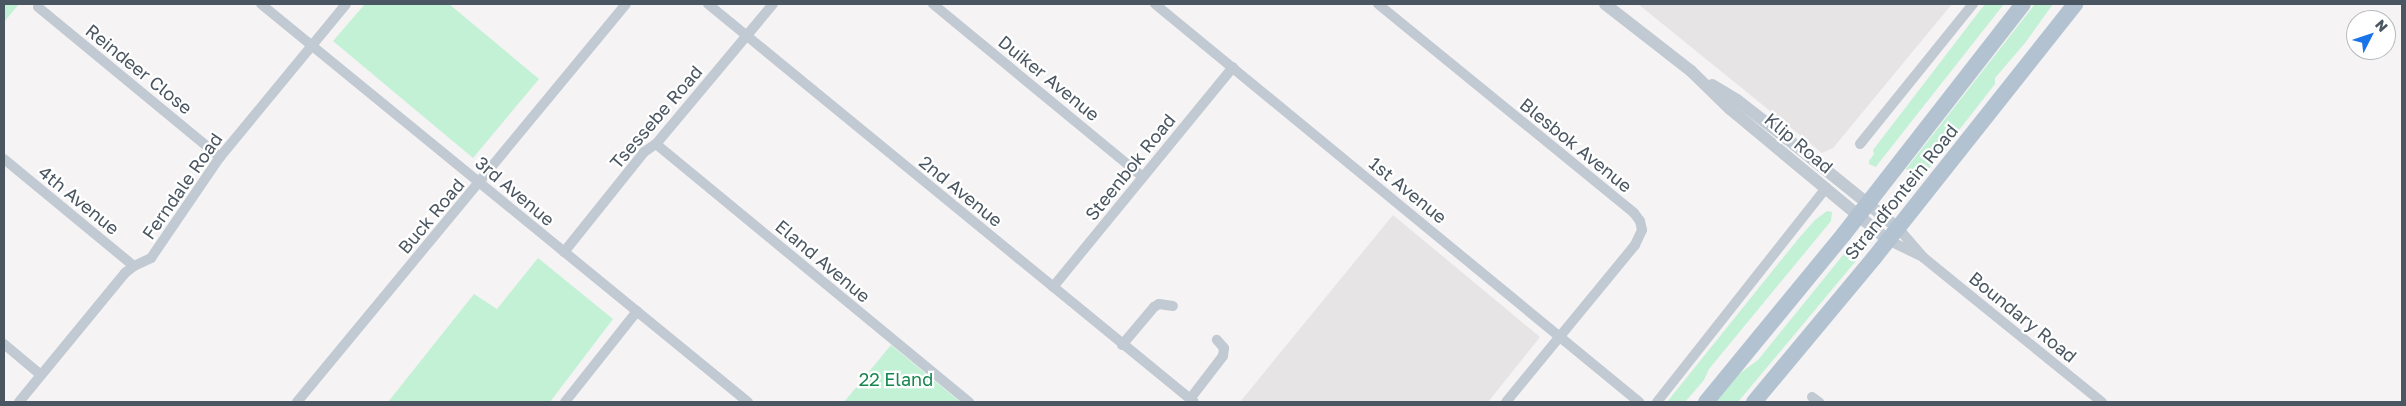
<!DOCTYPE html>
<html>
<head>
<meta charset="utf-8">
<style>
  body { margin:0 }
  #map { position:relative; width:2406px; height:406px; overflow:hidden; background:#f5f3f3; font-family:"Golos Text",sans-serif }
  div>[style] { position:absolute }
  .education>* { inset:0; background:#e6e4e5 }
  .green>* { inset:0; background:#c3f1d5 }
  .minor>* { height:10px; margin:-5px; padding:0 5px; transform-origin:5px; border-radius:5px; background:#c1cad2 }
  .tertiary>* { height:12px; margin:-6px; padding:0 6px; transform-origin:6px; border-radius:6px; background:#c1cad2 }
  .primary>* { height:16px; margin:-8px; padding:0 8px; transform-origin:8px; border-radius:8px; background:#b3c2d1 }
  span { translate:-50% -50%; white-space:nowrap; text-align:center; line-height:1.15; -webkit-text-stroke:4.5px #fff; paint-order:stroke }
  .street-label { font-size:18px; color:#4a5661 }
  .park-label { font-size:18px; color:#17864f }
  .frame { position:absolute; inset:0; border:5px solid #4a5661; pointer-events:none }
  .north { position:absolute; left:2346px; top:10px; width:50px; height:50px; box-sizing:border-box; background:#fff; border:1px solid #b7bbc0; border-radius:50%; rotate:49deg; font-size:14px; font-weight:700; line-height:20px; text-align:center; color:#4a5661 }
  .north::after { content:''; display:block; margin:auto; width:18px; height:22px; background:#1a73e8; clip-path:polygon(50% 0,100% 100%,50% 72%,0 100%) }
</style>
</head>
<body>
<div id="map">
  <div class="education">
    <div style="clip-path:polygon(1638px 4px,1952px 4px,1833px 148px,1822px 153px)"></div>
    <div style="clip-path:polygon(1393px 215px,1540px 337px,1488px 402px,1240px 402px)"></div>
  </div>
  <div class="green">
    <div style="clip-path:polygon(4px 4px,19px 4px,4px 22px)"></div>
    <div style="clip-path:polygon(365px 4px,449px 4px,539px 79px,473px 158px,333px 41px)"></div>
    <div style="clip-path:polygon(1985px 4px,2004px 4px,1878px 164px,1876px 167px,1869px 164px,1869px 161px,1874px 154px,1873px 150px)"></div>
    <div style="clip-path:polygon(2035px 4px,2053px 4px,2025px 43px,1995px 78px,1995px 84px,1920px 180px,1906px 169px)"></div>
    <div style="clip-path:polygon(1827px 211px,1832px 212px,1831px 221px,1709px 369px,1704px 380px,1685px 402px,1667px 402px,1799px 238px,1815px 220px)"></div>
    <div style="clip-path:polygon(1852px 244px,1858px 249px,1855px 262px,1738px 402px,1716px 402px,1739px 374px,1758px 360px)"></div>
    <div style="clip-path:polygon(538px 258px,613px 319px,550px 402px,388px 402px,474px 294px,497px 309px)"></div>
    <div style="clip-path:polygon(891px 345px,959px 401px,959px 402px,844px 402px)"></div>
  </div>
  <div class="minor">
    <div style="left:261px;top:4px;width:629px;rotate:39.26deg"></div>
    <div style="left:708px;top:4px;width:628px;rotate:39.32deg"></div>
    <div style="left:933px;top:4px;width:272px;rotate:39.5deg"></div>
    <div style="left:1155px;top:4px;width:627px;rotate:39.43deg"></div>
    <div style="left:1378px;top:4px;width:330px;rotate:39.2deg"></div>
    <div style="left:1634px;top:213px;width:10px;rotate:53deg"></div>
    <div style="left:1640px;top:221px;width:9px;rotate:77deg"></div>
    <div style="left:1642px;top:230px;width:17px;rotate:115deg"></div>
    <div style="left:1635px;top:245px;width:203px;rotate:129.4deg"></div>
    <div style="left:38px;top:7px;width:236px;rotate:39.5deg"></div>
    <div style="left:656px;top:144px;width:406px;rotate:39.5deg"></div>
    <div style="left:1860px;top:144px;width:180px;rotate:-51.1deg"></div>
    <div style="left:4px;top:159px;width:168px;rotate:39.5deg"></div>
    <div style="left:1898px;top:228px;width:40px;rotate:49deg"></div>
    <div style="left:1924px;top:258px;width:229px;rotate:39deg"></div>
    <div style="left:1888px;top:240px;width:37px;rotate:26deg"></div>
    <div style="left:564px;top:252px;width:128px;rotate:-51.3deg"></div>
    <div style="left:644px;top:152px;width:14px;rotate:-34deg"></div>
    <div style="left:656px;top:144px;width:182px;rotate:-50.1deg"></div>
    <div style="left:1053px;top:287px;width:284px;rotate:-50.7deg"></div>
    <div style="left:4px;top:344px;width:48px;rotate:40deg"></div>
    <div style="left:1122px;top:345px;width:50px;rotate:-49.9deg"></div>
    <div style="left:1154px;top:307px;width:6px;rotate:-31deg"></div>
    <div style="left:1159px;top:304px;width:14px;rotate:8deg"></div>
    <div style="left:1812px;top:397px;width:9px;rotate:36deg"></div>
    <div style="left:1190px;top:399px;width:54px;rotate:-52.5deg"></div>
    <div style="left:1223px;top:356px;width:8px;rotate:-83deg"></div>
    <div style="left:1224px;top:348px;width:11px;rotate:-131deg"></div>
    <div style="left:19px;top:402px;width:167px;rotate:-50.6deg"></div>
    <div style="left:125px;top:273px;width:11px;rotate:-38deg"></div>
    <div style="left:134px;top:266px;width:19px;rotate:-25deg"></div>
    <div style="left:151px;top:258px;width:122px;rotate:-55.7deg"></div>
    <div style="left:220px;top:157px;width:198px;rotate:-50.5deg"></div>
    <div style="left:297px;top:402px;width:516px;rotate:-50.42deg"></div>
    <div style="left:565px;top:402px;width:116px;rotate:-51.6deg"></div>
    <div style="left:1657px;top:402px;width:273px;rotate:-51.7deg"></div>
  </div>
  <div class="tertiary">
    <div style="left:1605px;top:4px;width:109px;rotate:37.9deg"></div>
    <div style="left:1691px;top:71px;width:54px;rotate:44.3deg"></div>
    <div style="left:1730px;top:109px;width:205px;rotate:39.7deg"></div>
    <div style="left:1712px;top:85px;width:29px;rotate:31deg"></div>
    <div style="left:1737px;top:100px;width:73px;rotate:37.8deg"></div>
    <div style="left:1795px;top:145px;width:132px;rotate:38.9deg"></div>
  </div>
  <div class="primary">
    <div style="left:1706px;top:402px;width:217px;rotate:-50.6deg"></div>
    <div style="left:1844px;top:234px;width:291px;rotate:-52.1deg"></div>
    <div style="left:1754px;top:402px;width:187px;rotate:-50.2deg"></div>
    <div style="left:1874px;top:258px;width:324px;rotate:-51.6deg"></div>
  </div>
  <div class="street-label">
    <span style="left:139px;top:69px;rotate:39deg">Reindeer Close</span>
    <span style="left:1049px;top:78px;rotate:39deg">Duiker Avenue</span>
    <span style="left:656px;top:117px;rotate:-49deg">Tsessebe Road</span>
    <span style="left:1799px;top:143px;rotate:40deg">Klip Road</span>
    <span style="left:1576px;top:145px;rotate:39deg">Blesbok Avenue</span>
    <span style="left:1130px;top:167px;rotate:-51deg">Steenbok Road</span>
    <span style="left:182px;top:186px;rotate:-55deg">Ferndale Road</span>
    <span style="left:1408px;top:190px;rotate:39deg">1st Avenue</span>
    <span style="left:515px;top:191px;rotate:40deg">3rd Avenue</span>
    <span style="left:961px;top:191px;rotate:39deg">2nd Avenue</span>
    <span style="left:1901px;top:192px;rotate:-51deg">Strandfontein Road</span>
    <span style="left:79px;top:200px;rotate:39deg">4th Avenue</span>
    <span style="left:431px;top:216px;rotate:-50deg">Buck Road</span>
    <span style="left:823px;top:261px;rotate:40deg">Eland Avenue</span>
    <span style="left:2023px;top:317px;rotate:39deg">Boundary Road</span>
  </div>
  <div class="park-label">
    <span style="left:896px;top:379px">22 Eland</span>
  </div>
  <div class="frame"></div>
  <div class="north">N</div>
</div>
</body>
</html>
